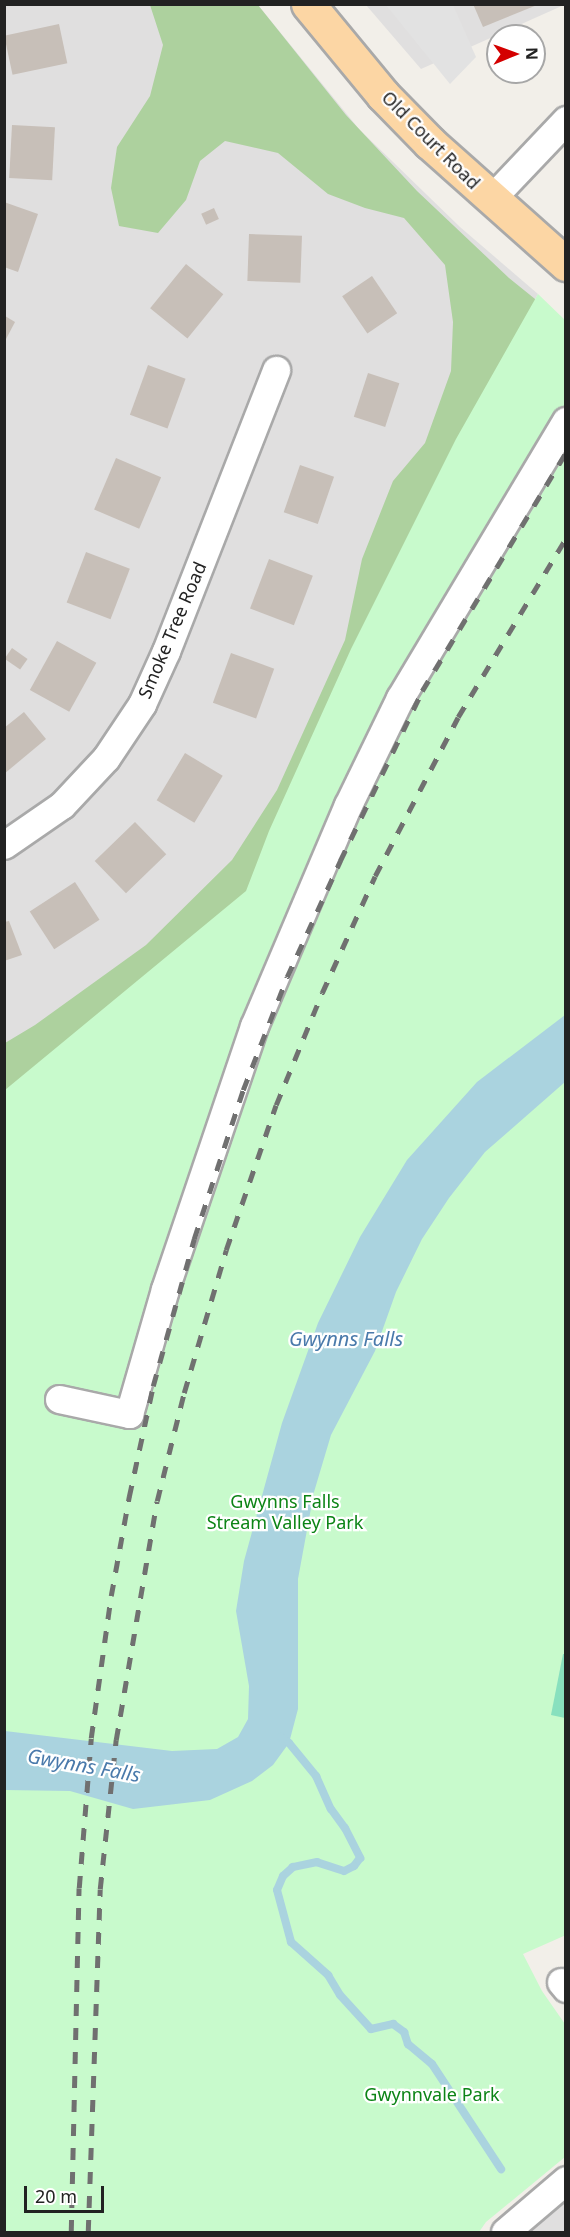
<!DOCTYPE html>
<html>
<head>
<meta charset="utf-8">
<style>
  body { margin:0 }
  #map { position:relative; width:570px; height:2237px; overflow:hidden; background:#f2efe9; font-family:"Noto Sans",sans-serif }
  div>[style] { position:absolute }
  .residential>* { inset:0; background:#e0dfdf }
  .forest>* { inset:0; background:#add19e }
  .park>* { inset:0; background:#c8facc }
  .pitch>* { inset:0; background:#88e0be }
  .parking>* { inset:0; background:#e2e2e2 }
  .water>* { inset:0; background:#aad3df }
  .stream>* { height:8px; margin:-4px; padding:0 4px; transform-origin:4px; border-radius:4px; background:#aad3df }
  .building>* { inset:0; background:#c7bfb8; transform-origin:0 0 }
  .roads { filter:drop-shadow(2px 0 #a9a9a9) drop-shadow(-2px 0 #a9a9a9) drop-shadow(0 2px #a9a9a9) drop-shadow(0 -2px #a9a9a9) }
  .minor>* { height:27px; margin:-13.5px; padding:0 13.5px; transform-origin:13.5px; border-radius:13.5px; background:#fff }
  .major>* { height:33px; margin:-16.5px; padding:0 16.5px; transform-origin:16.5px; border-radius:16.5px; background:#fcd6a4 }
  .rail>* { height:4.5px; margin-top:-2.25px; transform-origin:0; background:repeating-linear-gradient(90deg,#707070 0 12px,transparent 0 24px) }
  span { translate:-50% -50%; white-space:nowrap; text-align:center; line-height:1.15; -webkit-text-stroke:4.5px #fff; paint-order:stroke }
  .street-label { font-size:18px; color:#222 }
  .park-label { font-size:18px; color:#0c8416 }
  .water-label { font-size:20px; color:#4a7aab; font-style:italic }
  .frame { position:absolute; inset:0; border:6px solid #222; pointer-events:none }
  .north { position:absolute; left:486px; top:24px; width:60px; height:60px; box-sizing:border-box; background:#fff; border:2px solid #a7a7a7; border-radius:50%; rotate:89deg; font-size:16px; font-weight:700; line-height:24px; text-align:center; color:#222 }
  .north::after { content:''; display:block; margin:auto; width:21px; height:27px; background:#d40000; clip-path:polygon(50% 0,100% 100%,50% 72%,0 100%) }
  .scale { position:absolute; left:24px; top:2186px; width:80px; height:27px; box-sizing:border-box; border:3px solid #222; border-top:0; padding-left:8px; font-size:18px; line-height:21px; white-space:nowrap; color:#222; -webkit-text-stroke:4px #fff; paint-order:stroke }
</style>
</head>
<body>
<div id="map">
  <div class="residential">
    <div style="clip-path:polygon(5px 5px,258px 5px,359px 129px,460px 227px,538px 294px,456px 439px,269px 831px,5px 1090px)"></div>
    <div style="clip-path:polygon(366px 5px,564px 5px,421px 69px)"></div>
    <div style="clip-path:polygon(565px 2199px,565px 2232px,528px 2232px,554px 2209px)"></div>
  </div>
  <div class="forest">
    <div style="clip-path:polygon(150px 5px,258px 5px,346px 115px,417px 191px,509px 278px,566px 324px,5px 1342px,5px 1043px,35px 1025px,146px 945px,232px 860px,277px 790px,345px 640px,362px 559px,393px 481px,425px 443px,451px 371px,453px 322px,445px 265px,404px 218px,365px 208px,328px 194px,278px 153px,225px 141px,200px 161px,186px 200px,158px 233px,119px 226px,111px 188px,117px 147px,150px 96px,163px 45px)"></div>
  </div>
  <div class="park">
    <div style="clip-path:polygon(538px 294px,566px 321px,566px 1935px,523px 1954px,542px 1991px,565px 2024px,565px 2157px,486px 2222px,479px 2232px,5px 2232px,5px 1090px,246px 891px,269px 831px,351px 649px,456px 439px)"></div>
  </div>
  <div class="pitch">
    <div style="clip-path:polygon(563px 1654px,566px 1654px,565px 1718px,551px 1715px)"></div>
  </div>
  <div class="parking">
    <div style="clip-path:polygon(386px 5px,453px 5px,476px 57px,450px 84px)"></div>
  </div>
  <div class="water">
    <div style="clip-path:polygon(565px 1015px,565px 1082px,485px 1152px,449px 1198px,422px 1239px,396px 1292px,375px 1351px,331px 1435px,314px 1492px,298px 1579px,298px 1709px,289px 1743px,273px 1765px,252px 1781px,210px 1800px,133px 1809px,70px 1791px,5px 1790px,5px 1731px,172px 1751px,217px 1749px,238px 1737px,248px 1719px,249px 1686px,236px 1611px,244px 1561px,282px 1423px,318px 1323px,360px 1237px,407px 1160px,477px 1082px)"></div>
  </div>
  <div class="stream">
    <div style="left:281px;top:1737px;width:10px;rotate:37deg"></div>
    <div style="left:289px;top:1743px;width:43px;rotate:50.7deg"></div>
    <div style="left:316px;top:1776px;width:36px;rotate:66deg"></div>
    <div style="left:331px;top:1809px;width:24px;rotate:54deg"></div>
    <div style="left:345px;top:1828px;width:34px;rotate:63deg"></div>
    <div style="left:360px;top:1858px;width:10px;rotate:127deg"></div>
    <div style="left:354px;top:1866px;width:11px;rotate:153deg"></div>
    <div style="left:344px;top:1871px;width:28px;rotate:-162deg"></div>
    <div style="left:317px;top:1862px;width:25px;rotate:168deg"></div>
    <div style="left:293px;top:1867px;width:13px;rotate:138deg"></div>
    <div style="left:283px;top:1876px;width:15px;rotate:113deg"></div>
    <div style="left:277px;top:1890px;width:54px;rotate:74.9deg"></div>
    <div style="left:291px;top:1942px;width:50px;rotate:41.7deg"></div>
    <div style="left:328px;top:1975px;width:23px;rotate:59deg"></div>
    <div style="left:340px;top:1995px;width:46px;rotate:47.6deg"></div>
    <div style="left:371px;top:2029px;width:23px;rotate:-13deg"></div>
    <div style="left:393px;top:2024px;width:14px;rotate:36deg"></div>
    <div style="left:404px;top:2032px;width:13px;rotate:72deg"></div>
    <div style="left:408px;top:2044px;width:31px;rotate:40deg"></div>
    <div style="left:432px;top:2064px;width:126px;rotate:56.7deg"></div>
  </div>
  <div class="building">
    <div style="clip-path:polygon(473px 4px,537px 4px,537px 5px,483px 27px)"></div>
    <div style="left:59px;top:24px;width:40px;height:56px;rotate:78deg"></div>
    <div style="left:12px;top:125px;width:43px;height:53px;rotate:3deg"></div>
    <div style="clip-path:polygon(4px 202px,38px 214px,18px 272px,4px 267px)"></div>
    <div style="left:214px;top:208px;width:12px;height:14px;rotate:66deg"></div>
    <div style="left:249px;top:234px;width:53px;height:47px;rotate:2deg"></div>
    <div style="left:186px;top:264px;width:48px;height:57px;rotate:39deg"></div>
    <div style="left:372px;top:276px;width:45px;height:36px;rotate:56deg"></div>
    <div style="clip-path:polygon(5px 316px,15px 322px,5px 341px)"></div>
    <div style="left:148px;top:365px;width:40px;height:53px;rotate:20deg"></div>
    <div style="left:368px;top:373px;width:33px;height:46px;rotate:18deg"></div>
    <div style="left:116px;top:458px;width:49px;height:56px;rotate:23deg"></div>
    <div style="left:300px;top:465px;width:36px;height:50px;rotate:19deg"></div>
    <div style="left:86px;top:552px;width:47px;height:54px;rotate:21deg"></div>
    <div style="left:269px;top:559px;width:47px;height:53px;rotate:21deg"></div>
    <div style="left:57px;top:641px;width:45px;height:56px;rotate:29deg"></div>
    <div style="left:12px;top:648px;width:19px;height:13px;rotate:35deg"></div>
    <div style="left:231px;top:653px;width:46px;height:53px;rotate:20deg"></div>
    <div style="clip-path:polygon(24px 712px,46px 739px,4px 774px,4px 728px)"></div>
    <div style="left:185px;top:753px;width:44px;height:55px;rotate:31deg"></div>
    <div style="left:135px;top:822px;width:45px;height:56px;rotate:46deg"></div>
    <div style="left:75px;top:882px;width:45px;height:54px;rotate:57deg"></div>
    <div style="clip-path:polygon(9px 921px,22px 955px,4px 961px,4px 922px)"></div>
  </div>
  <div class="roads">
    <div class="minor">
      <div style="left:491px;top:199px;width:109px;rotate:-46.5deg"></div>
      <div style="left:4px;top:845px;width:70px;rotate:-34.6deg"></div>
      <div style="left:62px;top:805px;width:64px;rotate:-46.9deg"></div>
      <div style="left:106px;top:758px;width:65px;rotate:-56.3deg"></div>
      <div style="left:142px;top:704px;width:58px;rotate:-65.6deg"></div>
      <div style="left:166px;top:651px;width:302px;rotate:-68.6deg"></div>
      <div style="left:59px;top:1399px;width:72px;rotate:12.1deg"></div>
      <div style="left:129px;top:1414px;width:130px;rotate:-73.9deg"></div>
      <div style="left:165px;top:1289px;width:278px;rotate:-71.3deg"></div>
      <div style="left:254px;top:1026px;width:240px;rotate:-67deg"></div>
      <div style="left:348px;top:805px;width:119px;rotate:-64.1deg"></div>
      <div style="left:400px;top:698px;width:323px;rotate:-59.1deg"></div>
      <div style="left:561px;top:1982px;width:8px;rotate:50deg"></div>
      <div style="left:505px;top:2232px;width:80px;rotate:-40.4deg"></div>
    </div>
    <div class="major">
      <div style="left:308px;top:4px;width:118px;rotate:50.5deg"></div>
      <div style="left:383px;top:95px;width:67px;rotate:45.6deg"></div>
      <div style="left:430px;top:143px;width:182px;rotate:41.7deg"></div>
    </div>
  </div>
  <div class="rail">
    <div style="left:71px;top:2232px;width:344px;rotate:-88.7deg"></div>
    <div style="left:79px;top:1888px;width:150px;rotate:-85.4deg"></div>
    <div style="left:91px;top:1738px;width:143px;rotate:-82deg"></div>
    <div style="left:111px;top:1596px;width:101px;rotate:-79.7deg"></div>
    <div style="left:129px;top:1497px;width:114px;rotate:-77.8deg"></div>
    <div style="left:153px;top:1386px;width:153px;rotate:-74.4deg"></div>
    <div style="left:194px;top:1239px;width:157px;rotate:-71.8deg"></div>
    <div style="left:243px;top:1090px;width:121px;rotate:-68.7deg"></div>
    <div style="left:287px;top:977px;width:128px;rotate:-65.4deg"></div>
    <div style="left:340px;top:861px;width:189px;rotate:-64.2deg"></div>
    <div style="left:422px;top:691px;width:279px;rotate:-58.9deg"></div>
    <div style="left:88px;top:2232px;width:343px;rotate:-88deg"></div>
    <div style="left:100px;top:1889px;width:150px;rotate:-83.9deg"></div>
    <div style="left:116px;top:1740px;width:242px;rotate:-80.3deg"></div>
    <div style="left:157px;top:1501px;width:111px;rotate:-76deg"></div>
    <div style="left:184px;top:1393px;width:149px;rotate:-73.6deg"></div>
    <div style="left:226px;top:1250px;width:153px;rotate:-71deg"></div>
    <div style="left:276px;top:1105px;width:121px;rotate:-67.7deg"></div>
    <div style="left:322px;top:993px;width:128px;rotate:-65.6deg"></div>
    <div style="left:375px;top:876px;width:179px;rotate:-62.4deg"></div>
    <div style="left:458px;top:717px;width:209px;rotate:-58.9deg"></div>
  </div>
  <div class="street-label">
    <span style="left:431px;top:140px;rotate:45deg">Old Court Road</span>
    <span style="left:172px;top:630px;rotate:-67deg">Smoke Tree Road</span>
  </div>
  <div class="park-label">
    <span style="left:285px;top:1512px">Gwynns Falls<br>Stream Valley Park</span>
    <span style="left:432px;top:2094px">Gwynnvale Park</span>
  </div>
  <div class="water-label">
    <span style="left:346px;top:1338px">Gwynns Falls</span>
    <span style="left:84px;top:1765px;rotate:10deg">Gwynns Falls</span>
  </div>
  <div class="frame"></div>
  <div class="north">N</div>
  <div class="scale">20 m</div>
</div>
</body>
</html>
